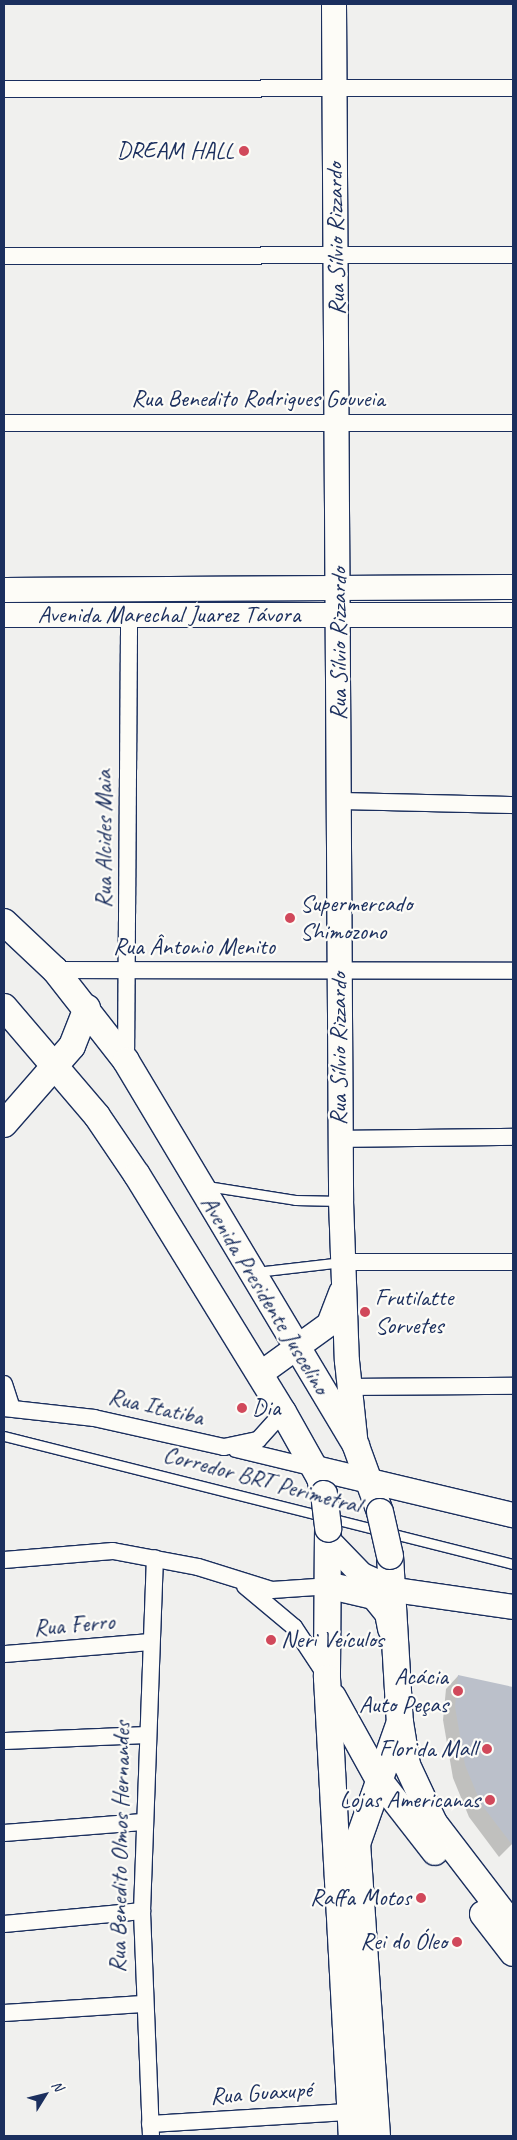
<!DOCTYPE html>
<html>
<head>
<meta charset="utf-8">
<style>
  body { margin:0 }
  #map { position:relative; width:517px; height:2140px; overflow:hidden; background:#f0f0ee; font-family:Caveat,sans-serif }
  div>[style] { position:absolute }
  .shadow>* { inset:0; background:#0003 }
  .building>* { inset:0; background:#bbc0ca }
  .roads { filter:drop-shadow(1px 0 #1b2f5e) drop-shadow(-1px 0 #1b2f5e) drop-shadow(0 1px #1b2f5e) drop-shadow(0 -1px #1b2f5e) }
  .lane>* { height:9px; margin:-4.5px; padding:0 4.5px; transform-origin:4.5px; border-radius:4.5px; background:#fdfcf7 }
  .street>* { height:16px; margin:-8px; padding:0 8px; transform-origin:8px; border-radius:8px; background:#fdfcf7 }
  .secondary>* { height:24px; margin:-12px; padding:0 12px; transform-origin:12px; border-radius:12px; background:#fdfcf7 }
  .primary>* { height:26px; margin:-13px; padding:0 13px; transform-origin:13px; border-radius:13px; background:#fdfcf7 }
  .bridges { filter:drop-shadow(1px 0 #1b2f5e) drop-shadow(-1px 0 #1b2f5e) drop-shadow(0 1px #1b2f5e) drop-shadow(0 -1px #1b2f5e) }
  .primary-bridge>* { height:26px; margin:-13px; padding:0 13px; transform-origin:13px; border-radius:13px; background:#fdfcf7 }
  .dots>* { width:14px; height:14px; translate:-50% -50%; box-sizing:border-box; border:2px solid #fdfcf7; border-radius:50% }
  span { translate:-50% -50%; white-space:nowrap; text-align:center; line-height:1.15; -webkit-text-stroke:4.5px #fdfcf7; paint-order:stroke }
  .poi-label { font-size:24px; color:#1b2f5e }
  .right { translate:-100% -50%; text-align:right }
  .left { translate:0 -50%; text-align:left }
  .street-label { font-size:24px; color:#1b2f5e }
  .frame { position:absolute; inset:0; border:5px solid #1b2f5e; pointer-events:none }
  .north { position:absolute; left:20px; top:2070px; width:50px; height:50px; -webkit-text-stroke:4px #fdfcf7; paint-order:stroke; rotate:54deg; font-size:14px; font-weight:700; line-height:20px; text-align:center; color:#1b2f5e }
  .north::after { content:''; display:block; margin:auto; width:18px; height:22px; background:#1b2f5e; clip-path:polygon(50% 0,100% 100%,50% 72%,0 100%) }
</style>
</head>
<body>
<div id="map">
  <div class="shadow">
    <div style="clip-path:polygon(458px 1676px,513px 1688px,513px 1843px,499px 1857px,469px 1817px,453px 1778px,443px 1720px,446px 1689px)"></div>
  </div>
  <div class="building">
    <div style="clip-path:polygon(458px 1675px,513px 1687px,513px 1846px,481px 1804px,465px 1765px,455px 1707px)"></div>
  </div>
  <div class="roads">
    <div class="lane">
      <div style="left:207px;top:1186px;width:89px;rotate:9deg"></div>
      <div style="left:295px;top:1200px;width:46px;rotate:1.2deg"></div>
      <div style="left:256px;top:1272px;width:87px;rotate:-6.6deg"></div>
      <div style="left:4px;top:1436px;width:525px;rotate:14.12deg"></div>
    </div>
    <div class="street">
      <div style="left:4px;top:89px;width:509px;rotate:-0.11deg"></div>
      <div style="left:4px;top:256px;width:509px;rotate:-0.11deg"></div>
      <div style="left:4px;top:423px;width:509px"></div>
      <div style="left:339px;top:801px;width:174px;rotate:1.3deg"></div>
      <div style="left:55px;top:970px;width:458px;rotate:0.1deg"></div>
      <div style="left:126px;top:1061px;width:443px;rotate:-89.6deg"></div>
      <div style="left:340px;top:1139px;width:173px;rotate:-0.7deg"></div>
      <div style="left:342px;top:1262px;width:171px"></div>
      <div style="left:4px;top:1384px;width:25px;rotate:72deg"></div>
      <div style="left:351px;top:1387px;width:162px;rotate:-0.4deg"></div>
      <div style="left:4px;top:1408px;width:91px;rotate:6.3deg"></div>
      <div style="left:94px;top:1418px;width:133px;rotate:12.6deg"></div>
      <div style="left:224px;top:1447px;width:35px;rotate:-12deg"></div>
      <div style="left:258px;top:1440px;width:38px;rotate:-48deg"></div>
      <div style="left:236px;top:1449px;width:81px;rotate:13.5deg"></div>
      <div style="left:4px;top:1560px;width:109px;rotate:-4.7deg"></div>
      <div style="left:113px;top:1551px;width:86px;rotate:10.7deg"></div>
      <div style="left:198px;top:1567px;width:77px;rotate:17.3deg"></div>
      <div style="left:272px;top:1590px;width:59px;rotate:-3.9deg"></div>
      <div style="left:245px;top:1586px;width:64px;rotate:39.9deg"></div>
      <div style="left:294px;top:1627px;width:56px;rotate:56.6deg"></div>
      <div style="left:4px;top:1654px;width:145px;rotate:-4.7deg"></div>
      <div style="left:4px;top:1741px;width:141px;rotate:-2.4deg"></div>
      <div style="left:4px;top:1833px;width:139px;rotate:-4.5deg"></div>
      <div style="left:4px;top:1924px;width:139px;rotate:-5.4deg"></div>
      <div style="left:4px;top:2013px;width:139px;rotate:-3.7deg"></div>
      <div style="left:150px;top:2124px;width:210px;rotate:-3.5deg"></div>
      <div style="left:151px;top:2136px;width:225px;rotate:-92.3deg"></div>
      <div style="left:142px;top:1911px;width:353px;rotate:-87.9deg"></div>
    </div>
    <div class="secondary">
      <div style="left:334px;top:4px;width:1197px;rotate:89.66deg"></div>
      <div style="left:341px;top:1201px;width:160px;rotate:87.9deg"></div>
      <div style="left:347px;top:1361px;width:85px;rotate:84deg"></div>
      <div style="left:4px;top:590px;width:509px;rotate:-0.34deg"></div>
      <div style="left:4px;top:615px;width:509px"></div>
      <div style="left:260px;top:1374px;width:85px;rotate:-35.9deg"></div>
      <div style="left:329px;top:1324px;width:34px;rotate:-69deg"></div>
      <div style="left:315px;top:1468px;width:204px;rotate:13.4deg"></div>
      <div style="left:329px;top:1541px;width:47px;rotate:45.9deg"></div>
      <div style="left:362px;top:1575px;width:36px;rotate:24deg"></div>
      <div style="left:395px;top:1590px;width:119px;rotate:8.2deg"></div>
    </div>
    <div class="primary">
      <div style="left:4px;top:922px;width:70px;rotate:43.3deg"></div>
      <div style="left:55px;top:970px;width:115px;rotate:52deg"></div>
      <div style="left:126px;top:1061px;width:448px;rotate:59.1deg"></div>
      <div style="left:356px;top:1446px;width:70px;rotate:70deg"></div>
      <div style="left:4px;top:1007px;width:143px;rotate:49.5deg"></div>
      <div style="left:97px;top:1116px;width:71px;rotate:55.9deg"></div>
      <div style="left:137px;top:1175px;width:278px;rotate:58.4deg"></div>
      <div style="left:283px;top:1412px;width:76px;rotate:60.7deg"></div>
      <div style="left:320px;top:1478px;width:16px;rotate:76deg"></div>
      <div style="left:4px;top:1124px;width:103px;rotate:-48.9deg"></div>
      <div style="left:72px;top:1046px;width:41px;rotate:-68.5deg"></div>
      <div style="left:328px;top:1529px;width:149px;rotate:90.4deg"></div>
      <div style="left:327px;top:1678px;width:459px;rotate:86.9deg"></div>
      <div style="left:390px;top:1556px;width:166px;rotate:86.6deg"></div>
      <div style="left:400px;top:1722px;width:44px;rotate:80.8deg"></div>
      <div style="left:407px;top:1765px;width:64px;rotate:65deg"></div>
      <div style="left:434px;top:1823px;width:130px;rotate:52.5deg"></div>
      <div style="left:331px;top:1586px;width:44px;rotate:13.1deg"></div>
      <div style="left:374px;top:1596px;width:22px;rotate:51deg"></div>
      <div style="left:388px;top:1613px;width:16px;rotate:79deg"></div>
      <div style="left:333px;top:1697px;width:95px;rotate:61deg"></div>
      <div style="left:379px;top:1780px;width:91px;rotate:52.1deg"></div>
      <div style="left:483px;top:1914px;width:49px;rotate:52.4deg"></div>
      <div style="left:377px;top:2136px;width:293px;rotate:-93.9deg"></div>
      <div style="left:357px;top:1844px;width:129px;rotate:-70.6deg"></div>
    </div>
  </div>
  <div class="bridges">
    <div class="primary-bridge">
      <div style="left:324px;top:1494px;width:35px;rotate:83deg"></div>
      <div style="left:380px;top:1512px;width:45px;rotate:77.2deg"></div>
    </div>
  </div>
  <div class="dots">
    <div style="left:244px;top:151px;background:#d1495b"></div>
    <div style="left:290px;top:918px;background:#d1495b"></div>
    <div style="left:365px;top:1312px;background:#d1495b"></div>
    <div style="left:242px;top:1408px;background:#d1495b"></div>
    <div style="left:271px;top:1640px;background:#d1495b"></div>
    <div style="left:458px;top:1691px;background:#d1495b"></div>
    <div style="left:487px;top:1749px;background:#d1495b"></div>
    <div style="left:490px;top:1800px;background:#d1495b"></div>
    <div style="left:421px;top:1898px;background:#d1495b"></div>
    <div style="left:457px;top:1942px;background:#d1495b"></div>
  </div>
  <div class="poi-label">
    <span class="right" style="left:234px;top:151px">DREAM HALL</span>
    <span class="left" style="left:300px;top:918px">Supermercado<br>Shimozono</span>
    <span class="left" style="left:375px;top:1312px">Frutilatte<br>Sorvetes</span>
    <span class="left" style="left:252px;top:1408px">Dia</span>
    <span class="left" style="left:281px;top:1640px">Neri Veículos</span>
    <span class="right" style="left:448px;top:1691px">Acácia<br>Auto Peças</span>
    <span class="right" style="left:477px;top:1749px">Florida Mall</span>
    <span class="right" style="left:480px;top:1800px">Lojas Americanas</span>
    <span class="right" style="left:411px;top:1898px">Raffa Motos</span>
    <span class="right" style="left:447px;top:1942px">Rei do Óleo</span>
  </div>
  <div class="street-label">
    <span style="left:336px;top:239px;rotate:-91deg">Rua Sílvio Rizzardo</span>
    <span style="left:258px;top:399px">Rua Benedito Rodrigues Gouveia</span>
    <span style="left:169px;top:615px">Avenida Marechal Juarez Távora</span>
    <span style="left:339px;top:644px;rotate:-90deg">Rua Sílvio Rizzardo</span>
    <span style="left:104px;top:839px;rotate:-90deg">Rua Alcides Maia</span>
    <span style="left:194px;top:947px">Rua Ântonio Menito</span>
    <span style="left:339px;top:1049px;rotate:-90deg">Rua Sílvio Rizzardo</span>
    <span style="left:265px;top:1295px;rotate:59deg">Avenida Presidente Juscelino</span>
    <span style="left:156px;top:1407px;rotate:13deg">Rua Itatiba</span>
    <span style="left:262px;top:1480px;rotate:15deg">Corredor BRT Perimetral</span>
    <span style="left:74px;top:1625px;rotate:-5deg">Rua Ferro</span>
    <span style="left:120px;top:1847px;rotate:-89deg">Rua Benedito Olmos Hernandes</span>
    <span style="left:261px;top:2093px;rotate:-4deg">Rua Guaxupé</span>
  </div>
  <div class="frame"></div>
  <div class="north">N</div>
</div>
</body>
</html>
